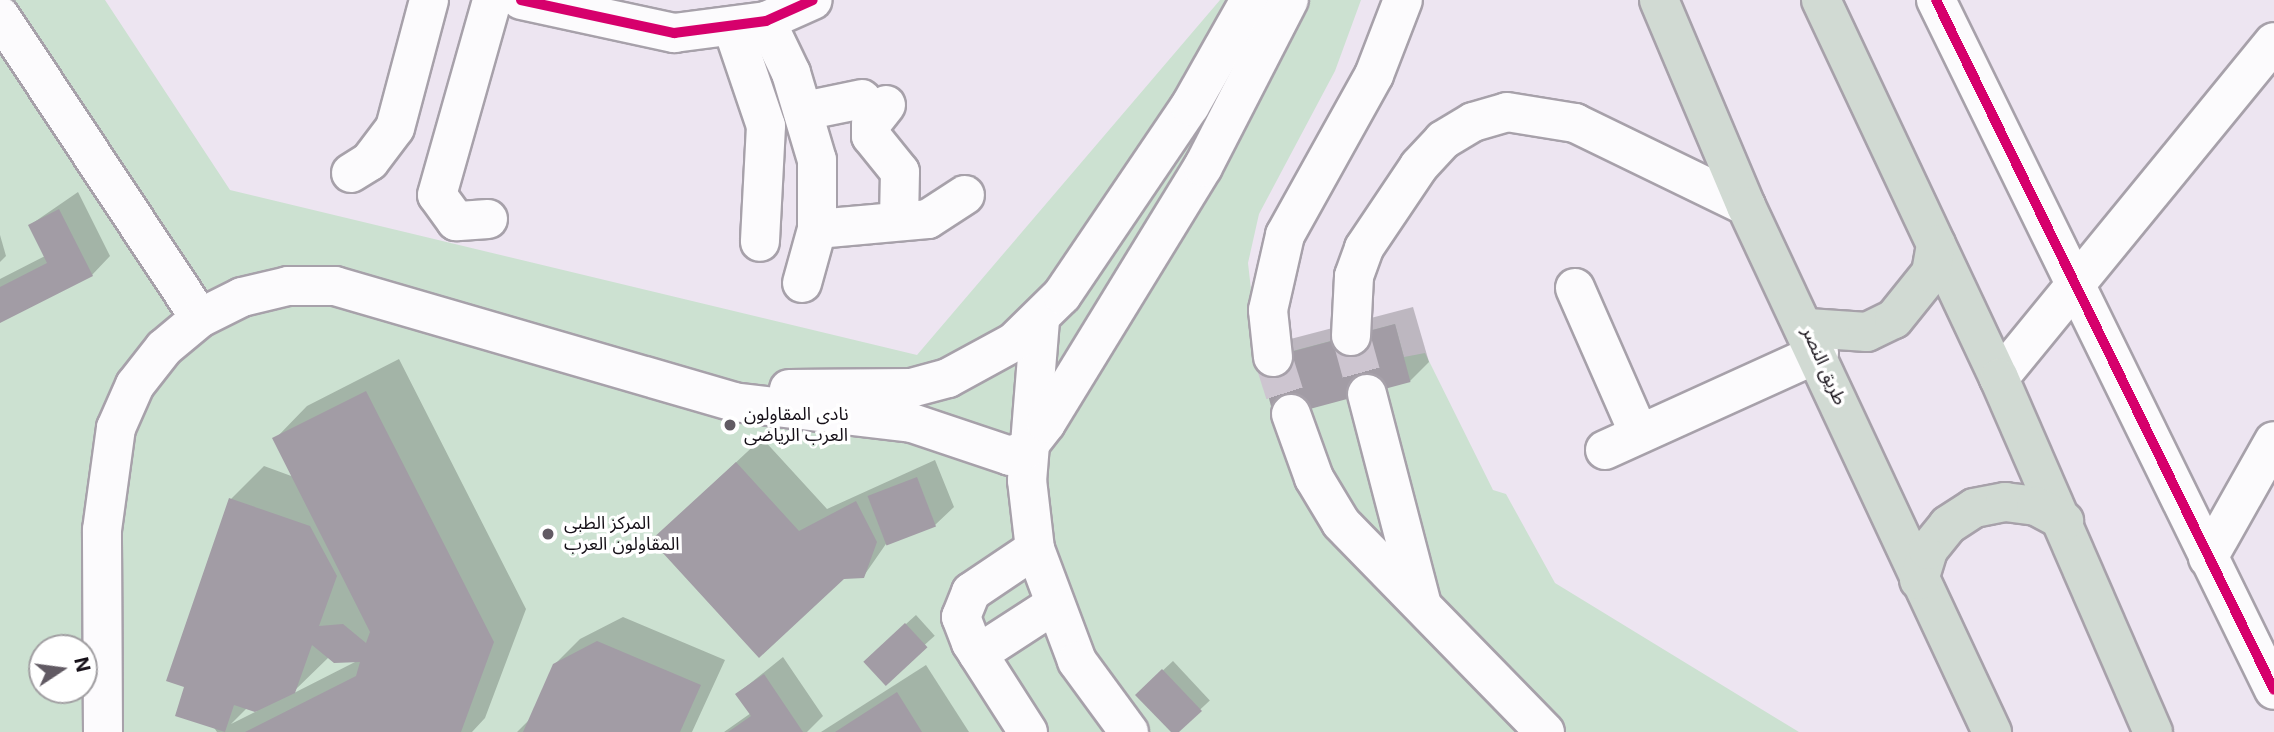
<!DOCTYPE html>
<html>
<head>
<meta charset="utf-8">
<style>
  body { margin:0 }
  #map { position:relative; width:2274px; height:732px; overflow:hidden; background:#ede5f1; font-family:Inter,"Noto Sans Arabic",sans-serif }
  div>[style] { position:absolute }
  .green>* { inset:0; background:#cce1d1 }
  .shadow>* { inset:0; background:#0003; transform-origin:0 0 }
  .building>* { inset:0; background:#a29ca5; transform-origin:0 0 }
  .minor-tunnel>* { height:38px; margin-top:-19px; transform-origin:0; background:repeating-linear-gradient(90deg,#cdc5d0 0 38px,transparent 0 57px) }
  .roads { filter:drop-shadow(2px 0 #a7a1aa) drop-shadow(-2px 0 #a7a1aa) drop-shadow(0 2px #a7a1aa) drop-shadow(0 -2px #a7a1aa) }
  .minor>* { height:38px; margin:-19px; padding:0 19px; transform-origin:19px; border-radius:19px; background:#fcfbfd }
  .highway>* { height:38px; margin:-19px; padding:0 19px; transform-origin:19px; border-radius:19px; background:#d1dad3 }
  .cycleway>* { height:10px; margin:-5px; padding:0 5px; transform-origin:5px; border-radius:5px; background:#d6006c }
  .dots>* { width:19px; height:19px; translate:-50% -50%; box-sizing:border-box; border:4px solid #fff; border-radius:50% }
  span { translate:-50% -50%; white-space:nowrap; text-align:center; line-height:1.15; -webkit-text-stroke:7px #fff; paint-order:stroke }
  .street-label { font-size:18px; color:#150f17 }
  .poi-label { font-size:18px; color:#150f17 }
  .left { translate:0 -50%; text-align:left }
  .north { position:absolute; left:28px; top:634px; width:70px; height:70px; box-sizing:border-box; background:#fff; border:2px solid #a19fa2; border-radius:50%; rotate:77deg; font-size:19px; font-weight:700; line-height:28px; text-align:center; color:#150f17 }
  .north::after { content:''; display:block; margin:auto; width:24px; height:32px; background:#615a63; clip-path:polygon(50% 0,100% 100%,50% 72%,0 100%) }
</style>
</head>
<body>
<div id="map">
  <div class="green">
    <div style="clip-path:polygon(evenodd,0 0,105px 0,230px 190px,917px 355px,1220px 0,1361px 0,1335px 71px,1259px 214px,1248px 263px,1259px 360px,1395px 324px,1404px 357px,1425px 353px,1493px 490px,1506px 494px,1555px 583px,1799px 732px,0 732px,0 0,42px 648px,84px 648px,84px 690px,42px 690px,42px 648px)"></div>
  </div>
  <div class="shadow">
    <div style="clip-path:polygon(78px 192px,110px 256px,92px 275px,0 321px,0 279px,45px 256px,30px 225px)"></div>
    <div style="clip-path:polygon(0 235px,6px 256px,0 262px)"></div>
    <div style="clip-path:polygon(1413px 307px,1429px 362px,1410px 381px,1261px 360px,1279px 342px)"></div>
    <div style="clip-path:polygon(evenodd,399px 359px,526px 609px,485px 718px,472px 732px,217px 732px,186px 686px,231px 499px,264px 466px,294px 477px,275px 439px,307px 406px,399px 359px,329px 657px,357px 661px,294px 693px,293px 692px,329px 657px,399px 359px,247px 708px,257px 711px,231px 724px,247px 708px)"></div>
    <div style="clip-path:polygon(762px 438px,827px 509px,935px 460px,954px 507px,935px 525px,888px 541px,863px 577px,653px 540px)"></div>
    <div style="left:916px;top:615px;width:28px;height:68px;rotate:48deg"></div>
    <div style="clip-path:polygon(623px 617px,725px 660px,692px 732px,517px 732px,531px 718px,554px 665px,580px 639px)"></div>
    <div style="clip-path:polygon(783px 657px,823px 716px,807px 732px,724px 732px,751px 713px,737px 694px)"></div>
    <div style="left:1173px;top:661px;width:54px;height:49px;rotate:47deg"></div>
    <div style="clip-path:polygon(926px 665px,969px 732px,821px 732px)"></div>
  </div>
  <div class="building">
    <div style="clip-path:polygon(59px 209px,93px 276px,0 323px,0 287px,47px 263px,28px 225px)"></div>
    <div style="left:1395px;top:324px;width:60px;height:141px;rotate:75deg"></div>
    <div style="clip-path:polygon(366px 391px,494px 642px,461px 732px,245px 732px,356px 676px,360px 662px,334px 663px,312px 645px,295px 693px,255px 712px,234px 705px,225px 732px,175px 716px,184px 687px,166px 681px,229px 498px,310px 526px,337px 576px,319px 626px,343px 624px,366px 643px,370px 632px,272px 438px)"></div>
    <div style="clip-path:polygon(736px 462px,799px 531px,856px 501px,877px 542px,864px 578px,844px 579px,759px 658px,651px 540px)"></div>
    <div style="left:917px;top:477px;width:53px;height:53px;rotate:69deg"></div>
    <div style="left:905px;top:623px;width:33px;height:57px;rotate:47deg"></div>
    <div style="clip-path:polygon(597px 641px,701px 685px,680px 732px,523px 732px,553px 664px)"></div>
    <div style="clip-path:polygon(1162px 669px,1202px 711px,1179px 732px,1171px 732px,1135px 695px)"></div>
    <div style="clip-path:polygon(764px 674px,803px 732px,728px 732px,751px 716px,735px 694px)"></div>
    <div style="clip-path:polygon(897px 692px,922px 732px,835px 732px)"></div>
  </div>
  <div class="minor-tunnel">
    <div style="left:1351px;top:336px;width:60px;rotate:74.6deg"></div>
    <div style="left:1273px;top:357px;width:60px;rotate:72.5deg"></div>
  </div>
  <div class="roads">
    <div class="minor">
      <div style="left:521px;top:0;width:157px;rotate:12.2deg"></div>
      <div style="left:674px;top:33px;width:93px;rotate:-7.4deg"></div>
      <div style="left:766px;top:21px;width:51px;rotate:-24.1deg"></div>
      <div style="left:1936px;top:0;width:768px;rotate:63.9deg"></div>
      <div style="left:0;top:16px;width:362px;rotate:56.5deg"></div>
      <div style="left:766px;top:21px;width:58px;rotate:64.3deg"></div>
      <div style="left:791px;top:73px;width:91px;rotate:73.4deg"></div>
      <div style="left:817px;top:160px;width:69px;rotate:90deg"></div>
      <div style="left:817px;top:229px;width:56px;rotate:105.5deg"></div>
      <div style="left:733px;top:29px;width:102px;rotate:71.2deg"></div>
      <div style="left:766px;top:126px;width:116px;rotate:93deg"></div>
      <div style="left:886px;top:105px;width:24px;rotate:128deg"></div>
      <div style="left:871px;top:124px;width:12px;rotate:90deg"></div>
      <div style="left:871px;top:136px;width:46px;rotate:51.1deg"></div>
      <div style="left:900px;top:172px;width:49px;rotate:91.2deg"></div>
      <div style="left:804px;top:111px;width:59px;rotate:-11.7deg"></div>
      <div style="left:351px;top:173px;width:22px;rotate:-32deg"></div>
      <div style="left:370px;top:161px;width:41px;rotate:-52.9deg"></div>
      <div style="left:395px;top:128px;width:132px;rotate:-75.1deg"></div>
      <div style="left:488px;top:219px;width:32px;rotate:176deg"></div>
      <div style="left:456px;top:221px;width:32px;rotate:-126deg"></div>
      <div style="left:437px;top:195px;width:203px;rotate:-74.2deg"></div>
      <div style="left:817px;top:229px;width:111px;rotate:-5.1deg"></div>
      <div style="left:928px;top:219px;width:44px;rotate:-33deg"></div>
      <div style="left:1575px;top:288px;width:159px;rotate:66.3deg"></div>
      <div style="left:1040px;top:320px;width:161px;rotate:94.6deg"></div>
      <div style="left:1027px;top:480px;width:69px;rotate:83.4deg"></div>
      <div style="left:1035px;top:549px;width:120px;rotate:69.4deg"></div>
      <div style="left:1077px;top:661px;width:88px;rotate:53.8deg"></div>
      <div style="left:1351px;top:336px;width:60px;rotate:-87.1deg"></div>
      <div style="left:1354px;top:276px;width:30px;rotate:-70deg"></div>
      <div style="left:1364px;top:248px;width:99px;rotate:-56.1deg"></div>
      <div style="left:1419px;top:166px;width:35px;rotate:-47deg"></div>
      <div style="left:1443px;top:140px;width:35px;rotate:-31deg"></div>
      <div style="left:1473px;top:122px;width:35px;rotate:-16deg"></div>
      <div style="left:1507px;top:112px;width:69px;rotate:9.2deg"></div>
      <div style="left:1575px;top:123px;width:190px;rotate:25.9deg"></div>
      <div style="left:1273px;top:357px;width:47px;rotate:-96.1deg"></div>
      <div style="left:1268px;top:310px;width:77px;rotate:-77.2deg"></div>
      <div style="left:1285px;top:235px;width:183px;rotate:-60.9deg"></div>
      <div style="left:1374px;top:75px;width:80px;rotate:-68.9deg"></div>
      <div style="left:1999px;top:378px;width:434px;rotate:-50.7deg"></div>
      <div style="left:789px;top:389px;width:122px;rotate:-0.5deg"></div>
      <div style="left:911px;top:388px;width:38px;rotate:-15deg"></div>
      <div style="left:948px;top:378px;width:75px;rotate:-28.6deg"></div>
      <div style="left:1014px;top:342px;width:67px;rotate:-44.4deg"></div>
      <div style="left:1062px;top:295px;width:228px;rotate:-55.9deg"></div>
      <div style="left:1190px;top:106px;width:122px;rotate:-60.5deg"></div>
      <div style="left:1367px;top:394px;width:214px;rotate:75.4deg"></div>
      <div style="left:1291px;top:414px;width:68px;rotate:70.2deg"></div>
      <div style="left:1314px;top:478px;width:52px;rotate:59deg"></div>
      <div style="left:1341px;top:523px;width:292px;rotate:45.7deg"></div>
      <div style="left:1605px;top:450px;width:235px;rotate:-24.4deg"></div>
      <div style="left:2208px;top:558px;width:134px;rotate:-60.6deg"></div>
      <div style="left:978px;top:654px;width:88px;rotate:-33deg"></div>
      <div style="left:103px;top:732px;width:202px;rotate:-90.3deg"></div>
      <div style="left:102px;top:530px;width:103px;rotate:-82.2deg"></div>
      <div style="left:116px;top:428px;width:47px;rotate:-66.2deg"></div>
      <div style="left:135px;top:385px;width:47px;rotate:-51.9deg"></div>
      <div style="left:164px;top:348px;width:47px;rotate:-39.8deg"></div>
      <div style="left:200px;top:318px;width:47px;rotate:-26.6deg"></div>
      <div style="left:242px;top:297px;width:47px;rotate:-13.4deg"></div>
      <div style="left:288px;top:286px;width:47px"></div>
      <div style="left:335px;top:286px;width:415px;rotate:16.2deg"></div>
      <div style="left:733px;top:402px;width:180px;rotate:6.7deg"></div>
      <div style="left:912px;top:423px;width:103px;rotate:18.6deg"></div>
      <div style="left:1010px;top:456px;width:16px;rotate:-22deg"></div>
      <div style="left:1025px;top:450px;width:34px;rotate:-52deg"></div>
      <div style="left:1046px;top:423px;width:300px;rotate:-58.5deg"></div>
      <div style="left:1203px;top:167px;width:188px;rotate:-62.8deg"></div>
      <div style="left:1028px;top:732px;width:106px;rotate:-122.6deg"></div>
      <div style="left:971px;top:643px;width:28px;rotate:-111deg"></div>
      <div style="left:961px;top:617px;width:27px;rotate:-68deg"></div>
      <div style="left:971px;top:592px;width:77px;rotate:-33.9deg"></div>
    </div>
    <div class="highway">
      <div style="left:1659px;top:0;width:224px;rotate:67.1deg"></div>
      <div style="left:1746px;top:206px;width:581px;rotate:64.94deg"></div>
      <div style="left:1821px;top:0;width:418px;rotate:64.8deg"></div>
      <div style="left:1999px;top:378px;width:386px;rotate:66.5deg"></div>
      <div style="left:1808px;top:328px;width:59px;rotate:3.9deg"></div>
      <div style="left:1867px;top:332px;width:30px;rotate:-26deg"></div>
      <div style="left:1894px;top:319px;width:59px;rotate:-51.2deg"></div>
      <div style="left:1931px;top:273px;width:29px;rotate:-80deg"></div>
      <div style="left:1919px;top:580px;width:31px;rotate:-73deg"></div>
      <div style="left:1928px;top:550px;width:32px;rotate:-51deg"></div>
      <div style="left:1948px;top:525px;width:31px;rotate:-33deg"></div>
      <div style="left:1974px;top:508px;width:32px;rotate:-11deg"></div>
      <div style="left:2005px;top:502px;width:31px;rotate:7deg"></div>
      <div style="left:2036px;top:506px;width:32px;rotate:28deg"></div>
    </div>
  </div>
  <div class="cycleway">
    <div style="left:521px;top:0;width:157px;rotate:12.2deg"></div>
    <div style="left:674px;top:33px;width:93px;rotate:-7.4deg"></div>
    <div style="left:766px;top:21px;width:51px;rotate:-24.1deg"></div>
    <div style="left:1936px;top:0;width:768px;rotate:63.9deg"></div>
  </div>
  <div class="dots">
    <div style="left:730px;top:425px;background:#615a63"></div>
    <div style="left:548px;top:534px;background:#615a63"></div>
  </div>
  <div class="street-label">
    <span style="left:1824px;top:366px;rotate:66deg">طريق النصر</span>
  </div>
  <div class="poi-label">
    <span class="left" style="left:744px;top:425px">نادى المقاولون<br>العرب الرياضى</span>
    <span class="left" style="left:564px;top:534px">المركز الطبى<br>المقاولون العرب</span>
  </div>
  <div class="north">N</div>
</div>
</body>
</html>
